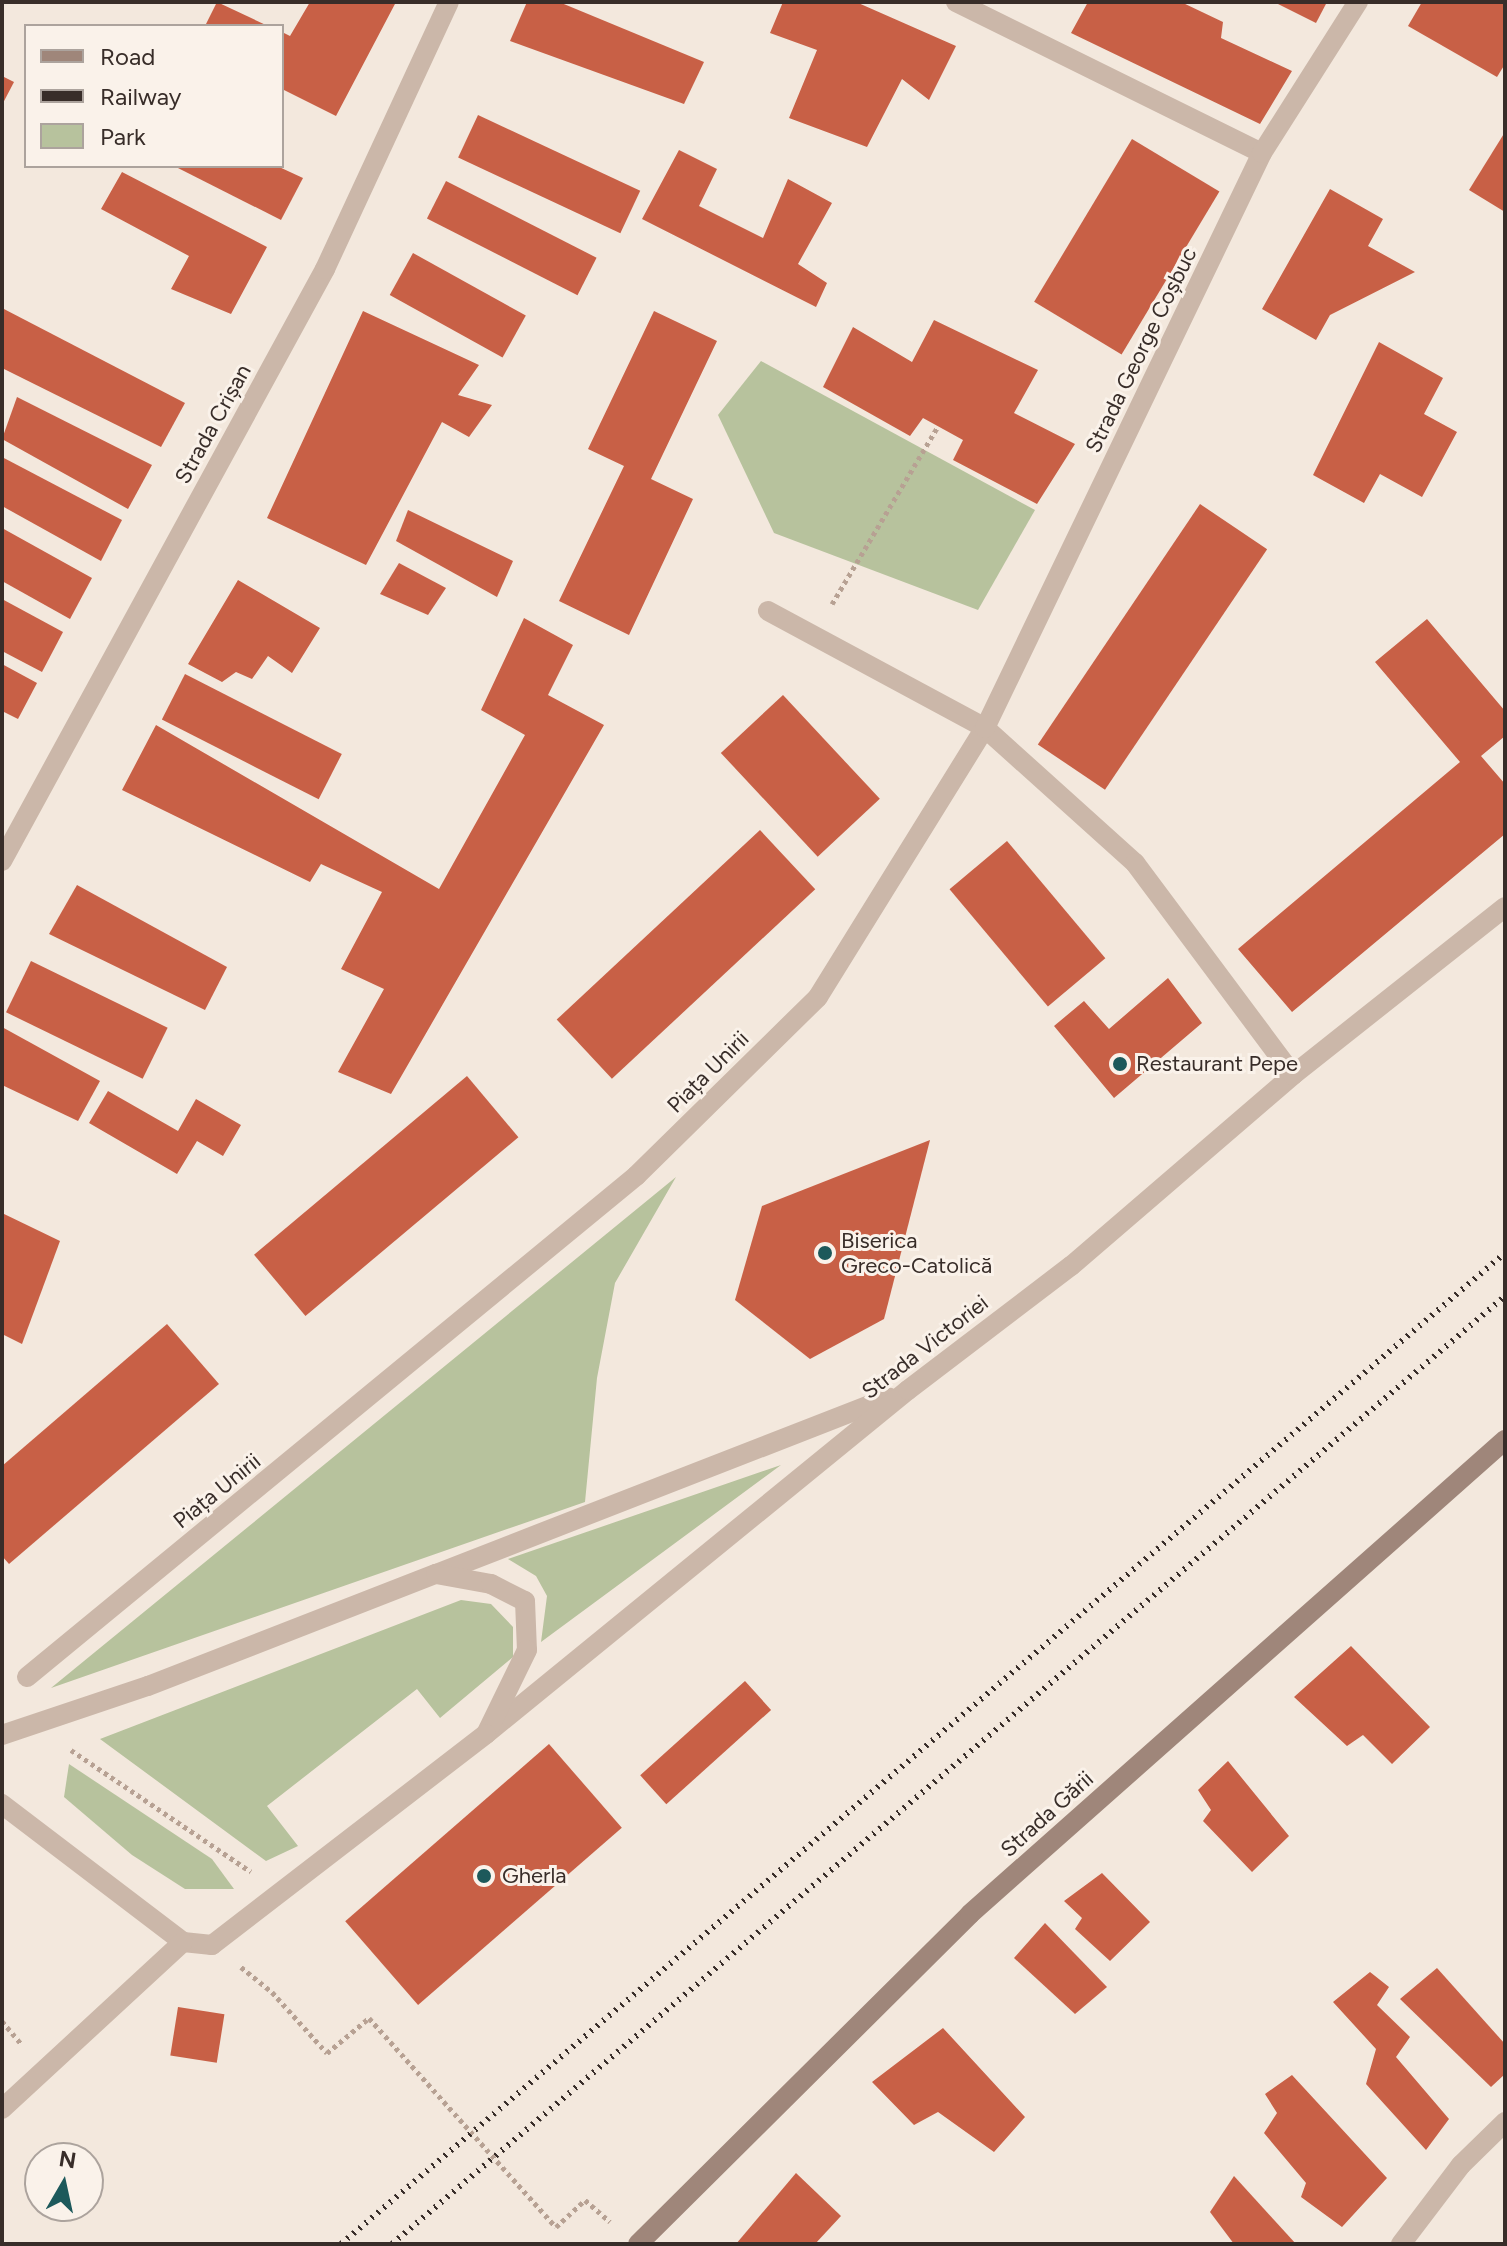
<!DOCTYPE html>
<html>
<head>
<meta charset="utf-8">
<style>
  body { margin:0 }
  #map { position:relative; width:1507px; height:2246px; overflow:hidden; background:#f3e8dd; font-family:Figtree,sans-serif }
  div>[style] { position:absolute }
  .green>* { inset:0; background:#b7c29d }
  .building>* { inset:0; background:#c86046; transform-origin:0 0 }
  .path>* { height:5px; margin-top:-2.5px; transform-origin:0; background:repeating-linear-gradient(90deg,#b7a193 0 4px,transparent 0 8px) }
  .lane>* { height:20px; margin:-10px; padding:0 10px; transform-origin:10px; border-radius:10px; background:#cbb7a9 }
  .street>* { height:20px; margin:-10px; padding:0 10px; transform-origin:10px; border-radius:10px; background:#cbb7a9 }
  .secondary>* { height:20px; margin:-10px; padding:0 10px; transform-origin:10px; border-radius:10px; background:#9f867a }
  .rail>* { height:6px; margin-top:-3px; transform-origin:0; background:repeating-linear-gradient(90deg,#382d29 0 2px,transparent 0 8px) }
  .dots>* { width:22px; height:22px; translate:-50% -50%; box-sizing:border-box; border:4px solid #faf2ea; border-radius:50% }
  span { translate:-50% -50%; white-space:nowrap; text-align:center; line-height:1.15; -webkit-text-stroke:6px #faf2ea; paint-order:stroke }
  .street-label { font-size:22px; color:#382d29 }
  .poi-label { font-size:22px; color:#382d29 }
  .left { translate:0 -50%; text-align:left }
  .frame { position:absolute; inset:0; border:4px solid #382d29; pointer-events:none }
  .legend { position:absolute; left:24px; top:24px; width:260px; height:144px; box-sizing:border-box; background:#faf2ea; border:2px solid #aca39d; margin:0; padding:10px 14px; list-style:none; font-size:24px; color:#382d29 }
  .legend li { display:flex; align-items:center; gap:16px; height:40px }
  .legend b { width:40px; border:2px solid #aca39d }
  .north { position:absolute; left:24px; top:2142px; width:80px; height:80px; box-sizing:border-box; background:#faf2ea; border:2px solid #aca39d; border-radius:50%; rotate:9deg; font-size:22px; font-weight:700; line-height:32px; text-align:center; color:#382d29 }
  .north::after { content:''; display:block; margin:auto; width:28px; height:36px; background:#1d595b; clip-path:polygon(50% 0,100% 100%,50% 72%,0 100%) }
</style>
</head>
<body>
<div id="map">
  <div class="green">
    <div style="clip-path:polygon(761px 361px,1035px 510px,978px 610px,774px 533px,718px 415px)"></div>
    <div style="clip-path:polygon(676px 1177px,615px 1283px,597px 1378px,585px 1502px,51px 1688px)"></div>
    <div style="clip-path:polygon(781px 1465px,541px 1642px,547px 1596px,536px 1576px,508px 1559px)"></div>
    <div style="clip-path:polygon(461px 1600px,491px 1604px,513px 1627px,513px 1657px,440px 1718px,417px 1689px,267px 1806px,298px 1846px,266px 1861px,100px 1739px)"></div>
    <div style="clip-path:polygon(69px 1764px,212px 1859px,234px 1889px,185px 1889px,132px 1855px,64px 1797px)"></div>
  </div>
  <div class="building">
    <div style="clip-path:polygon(217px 2px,268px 26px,205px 26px)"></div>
    <div style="clip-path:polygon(310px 2px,396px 2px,336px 116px,282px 89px,282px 32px,290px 36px)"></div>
    <div style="clip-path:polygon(527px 2px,559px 2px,704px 62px,684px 104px,510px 41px)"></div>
    <div style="clip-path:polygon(783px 2px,856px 2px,956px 46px,929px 100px,902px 79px,867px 147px,789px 118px,817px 50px,770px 33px)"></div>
    <div style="clip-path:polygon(1088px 2px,1181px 2px,1223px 22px,1221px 38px,1292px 71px,1260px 124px,1071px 33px)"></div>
    <div style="clip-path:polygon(1274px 2px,1327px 2px,1316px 23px)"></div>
    <div style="clip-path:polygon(1422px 2px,1505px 2px,1505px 64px,1497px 77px,1408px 26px)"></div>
    <div style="clip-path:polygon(2px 76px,14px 82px,2px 105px)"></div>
    <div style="left:478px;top:115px;width:179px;height:47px;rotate:25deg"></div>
    <div style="clip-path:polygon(1505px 132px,1505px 212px,1469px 190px)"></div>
    <div style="left:1132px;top:139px;width:102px;height:190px;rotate:31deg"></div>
    <div style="clip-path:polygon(679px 150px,717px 169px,699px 206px,763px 238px,788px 179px,832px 203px,798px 264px,827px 283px,816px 307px,642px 219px)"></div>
    <div style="clip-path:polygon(174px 166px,277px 166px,303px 178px,281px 220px)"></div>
    <div style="clip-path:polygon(122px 172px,267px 247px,231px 314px,171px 289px,189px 256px,101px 209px)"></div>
    <div style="left:446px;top:181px;width:169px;height:42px;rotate:27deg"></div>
    <div style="clip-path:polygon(1330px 189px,1383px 219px,1368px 246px,1415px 272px,1330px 315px,1316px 340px,1262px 309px)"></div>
    <div style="left:413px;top:253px;width:129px;height:48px;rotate:29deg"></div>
    <div style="clip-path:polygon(2px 308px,185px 403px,161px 447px,2px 368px)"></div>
    <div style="clip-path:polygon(363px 311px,479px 365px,458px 395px,492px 405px,469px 437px,442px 422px,366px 565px,267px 518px)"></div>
    <div style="clip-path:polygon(654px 311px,717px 341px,651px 479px,693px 499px,629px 635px,559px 601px,624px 466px,588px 449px)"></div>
    <div style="clip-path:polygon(934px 320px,1038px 370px,1014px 413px,1075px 444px,1037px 504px,953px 460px,963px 440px,923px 418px,910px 436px,823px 387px,853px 327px,912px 362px)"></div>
    <div style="clip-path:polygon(1379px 342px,1443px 378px,1424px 414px,1457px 432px,1422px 497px,1380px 474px,1364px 503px,1313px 475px)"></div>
    <div style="clip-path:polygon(17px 397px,152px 465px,128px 509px,2px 439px)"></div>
    <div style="clip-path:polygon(2px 457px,122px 520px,101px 561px,2px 506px)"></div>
    <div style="left:1200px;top:504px;width:81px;height:290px;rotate:34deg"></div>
    <div style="clip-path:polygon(408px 510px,513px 561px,497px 597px,396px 541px)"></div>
    <div style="clip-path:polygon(2px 528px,92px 578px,70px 619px,2px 581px)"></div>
    <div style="clip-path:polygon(399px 563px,446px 588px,428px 615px,380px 594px)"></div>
    <div style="clip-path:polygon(238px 580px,320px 628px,292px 673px,268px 656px,252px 679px,236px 672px,222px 682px,188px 664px)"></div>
    <div style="clip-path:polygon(2px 599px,63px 632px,42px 672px,2px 651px)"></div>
    <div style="clip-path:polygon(524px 618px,573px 645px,548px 695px,604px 725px,391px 1094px,338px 1072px,384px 989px,341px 969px,382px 892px,321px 864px,310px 882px,122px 790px,156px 725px,439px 889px,525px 735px,481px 710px)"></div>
    <div style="clip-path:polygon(1427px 619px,1505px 711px,1505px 736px,1481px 756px,1505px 784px,1505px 834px,1292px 1012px,1238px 949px,1460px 762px,1375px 662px)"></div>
    <div style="clip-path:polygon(2px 664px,37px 683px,18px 719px,2px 711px)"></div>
    <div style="left:185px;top:674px;width:176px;height:51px;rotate:27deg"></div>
    <div style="left:783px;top:695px;width:142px;height:85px;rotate:47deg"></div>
    <div style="left:760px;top:830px;width:81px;height:278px;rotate:47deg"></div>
    <div style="left:1007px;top:841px;width:153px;height:75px;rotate:50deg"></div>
    <div style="clip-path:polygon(77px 885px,227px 967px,205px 1010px,49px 934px)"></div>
    <div style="left:31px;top:961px;width:152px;height:57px;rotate:26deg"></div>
    <div style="clip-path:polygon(1168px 978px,1202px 1023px,1114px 1098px,1054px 1026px,1084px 1001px,1109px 1029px)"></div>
    <div style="clip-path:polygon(2px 1027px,100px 1081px,78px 1121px,2px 1085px)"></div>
    <div style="left:467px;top:1076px;width:80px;height:278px;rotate:50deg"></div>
    <div style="clip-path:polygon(108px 1091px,178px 1131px,196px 1099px,241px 1125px,223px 1156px,197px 1141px,177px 1174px,89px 1123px)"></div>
    <div style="clip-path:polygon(930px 1140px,884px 1319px,810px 1359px,735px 1300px,762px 1206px)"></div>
    <div style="clip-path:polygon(2px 1213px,60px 1241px,22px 1344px,2px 1334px)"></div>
    <div style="clip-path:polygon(167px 1324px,219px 1384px,9px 1564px,2px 1556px,2px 1466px)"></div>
    <div style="clip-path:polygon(1351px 1646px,1430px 1727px,1392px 1764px,1363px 1735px,1347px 1746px,1294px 1697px)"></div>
    <div style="left:745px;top:1681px;width:39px;height:141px;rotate:48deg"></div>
    <div style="left:549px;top:1744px;width:111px;height:270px;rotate:49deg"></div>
    <div style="clip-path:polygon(1228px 1761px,1289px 1836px,1252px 1872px,1203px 1821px,1211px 1810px,1198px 1790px)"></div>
    <div style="clip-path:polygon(1102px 1873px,1150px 1922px,1110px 1961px,1075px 1929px,1082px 1918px,1064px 1901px)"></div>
    <div style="clip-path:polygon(1045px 1923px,1107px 1987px,1075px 2014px,1014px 1958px)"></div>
    <div style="clip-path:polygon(1437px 1968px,1505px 2044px,1505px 2074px,1491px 2087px,1400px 1999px)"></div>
    <div style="clip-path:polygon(1370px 1972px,1389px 1987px,1377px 2005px,1410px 2037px,1396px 2057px,1449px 2119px,1426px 2150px,1366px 2084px,1376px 2049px,1333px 2002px)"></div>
    <div style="left:178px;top:2007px;width:47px;height:49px;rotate:9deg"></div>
    <div style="clip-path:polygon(943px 2028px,1025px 2117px,994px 2152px,938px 2112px,914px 2125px,872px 2082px)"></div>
    <div style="clip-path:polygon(1292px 2075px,1387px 2178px,1342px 2227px,1301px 2197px,1306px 2183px,1264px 2133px,1277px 2113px,1265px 2094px)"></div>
    <div style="clip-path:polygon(796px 2173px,841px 2216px,815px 2244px,736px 2244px)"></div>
    <div style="clip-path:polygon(1234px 2176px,1296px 2244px,1234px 2244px,1210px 2212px)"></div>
  </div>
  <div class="path">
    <div style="left:832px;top:604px;width:207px;rotate:-59.2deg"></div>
    <div style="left:71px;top:1750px;width:217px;rotate:34.1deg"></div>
    <div style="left:241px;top:1967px;width:40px;rotate:39deg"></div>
    <div style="left:272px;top:1992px;width:82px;rotate:48deg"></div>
    <div style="left:327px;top:2053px;width:55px;rotate:-39.8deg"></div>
    <div style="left:369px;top:2018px;width:280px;rotate:48.2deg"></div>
    <div style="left:556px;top:2227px;width:40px;rotate:-43deg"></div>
    <div style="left:585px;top:2200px;width:33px;rotate:41deg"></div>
    <div style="left:2px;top:2021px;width:31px;rotate:50deg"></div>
  </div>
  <div class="lane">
    <div style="left:768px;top:611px;width:247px;rotate:28.3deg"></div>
  </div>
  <div class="street">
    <div style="left:956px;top:2px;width:341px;rotate:26.3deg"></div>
    <div style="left:985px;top:728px;width:202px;rotate:42deg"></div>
    <div style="left:1135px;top:863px;width:264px;rotate:53.3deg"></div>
    <div style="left:2px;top:861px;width:674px;rotate:-61.38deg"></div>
    <div style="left:325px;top:269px;width:294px;rotate:-65.1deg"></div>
    <div style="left:436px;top:1574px;width:486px;rotate:-21.3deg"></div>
    <div style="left:27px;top:1677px;width:789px;rotate:-39.44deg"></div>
    <div style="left:636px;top:1176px;width:255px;rotate:-44.5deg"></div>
    <div style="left:818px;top:997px;width:317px;rotate:-58.2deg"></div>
    <div style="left:985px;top:728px;width:638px;rotate:-64.28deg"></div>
    <div style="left:1262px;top:153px;width:179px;rotate:-57.6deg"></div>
    <div style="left:486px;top:1734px;width:544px;rotate:-39.19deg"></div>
    <div style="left:908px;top:1390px;width:205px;rotate:-37.3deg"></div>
    <div style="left:1071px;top:1266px;width:293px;rotate:-40.7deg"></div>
    <div style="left:1293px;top:1075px;width:270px;rotate:-38.4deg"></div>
    <div style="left:2px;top:1735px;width:154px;rotate:-18.6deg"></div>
    <div style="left:148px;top:1686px;width:309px;rotate:-21.3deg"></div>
    <div style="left:436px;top:1574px;width:56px;rotate:10.3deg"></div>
    <div style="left:491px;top:1584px;width:38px;rotate:27deg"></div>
    <div style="left:525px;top:1601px;width:49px;rotate:87.7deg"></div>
    <div style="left:527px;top:1650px;width:93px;rotate:116deg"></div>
    <div style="left:486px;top:1734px;width:346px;rotate:142.4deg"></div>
    <div style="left:212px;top:1945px;width:29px;rotate:-174deg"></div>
    <div style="left:183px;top:1942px;width:228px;rotate:-142.7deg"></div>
    <div style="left:2px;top:2109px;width:246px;rotate:-42.7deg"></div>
    <div style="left:1401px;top:2244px;width:99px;rotate:-52.8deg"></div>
    <div style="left:1461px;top:2165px;width:62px;rotate:-44.3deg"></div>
  </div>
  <div class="secondary">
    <div style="left:638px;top:2244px;width:468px;rotate:-44.8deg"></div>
    <div style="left:970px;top:1914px;width:715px;rotate:-41.54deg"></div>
  </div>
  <div class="rail">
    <div style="left:341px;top:2244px;width:1529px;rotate:-40.41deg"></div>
    <div style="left:392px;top:2244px;width:1462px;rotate:-40.42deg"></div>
  </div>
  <div class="dots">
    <div style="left:1120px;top:1064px;background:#1d595b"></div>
    <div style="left:825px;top:1253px;background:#1d595b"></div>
    <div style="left:484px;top:1876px;background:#1d595b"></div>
  </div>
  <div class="street-label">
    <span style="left:1141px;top:350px;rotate:-64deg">Strada George Coșbuc</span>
    <span style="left:213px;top:424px;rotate:-61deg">Strada Crișan</span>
    <span style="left:708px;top:1072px;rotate:-45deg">Piața Unirii</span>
    <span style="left:925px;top:1347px;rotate:-38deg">Strada Victoriei</span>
    <span style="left:217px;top:1491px;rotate:-39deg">Piața Unirii</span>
    <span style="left:1047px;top:1814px;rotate:-42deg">Strada Gării</span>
  </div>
  <div class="poi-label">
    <span class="left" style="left:1136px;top:1064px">Restaurant Pepe</span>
    <span class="left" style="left:841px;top:1253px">Biserica<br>Greco-Catolică</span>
    <span class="left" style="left:502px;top:1876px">Gherla</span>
  </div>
  <div class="frame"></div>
  <ul class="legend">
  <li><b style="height:10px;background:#9f867a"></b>Road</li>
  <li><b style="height:10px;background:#382d29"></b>Railway</li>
  <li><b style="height:22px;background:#b7c29d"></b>Park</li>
  </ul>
  <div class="north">N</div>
</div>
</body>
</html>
